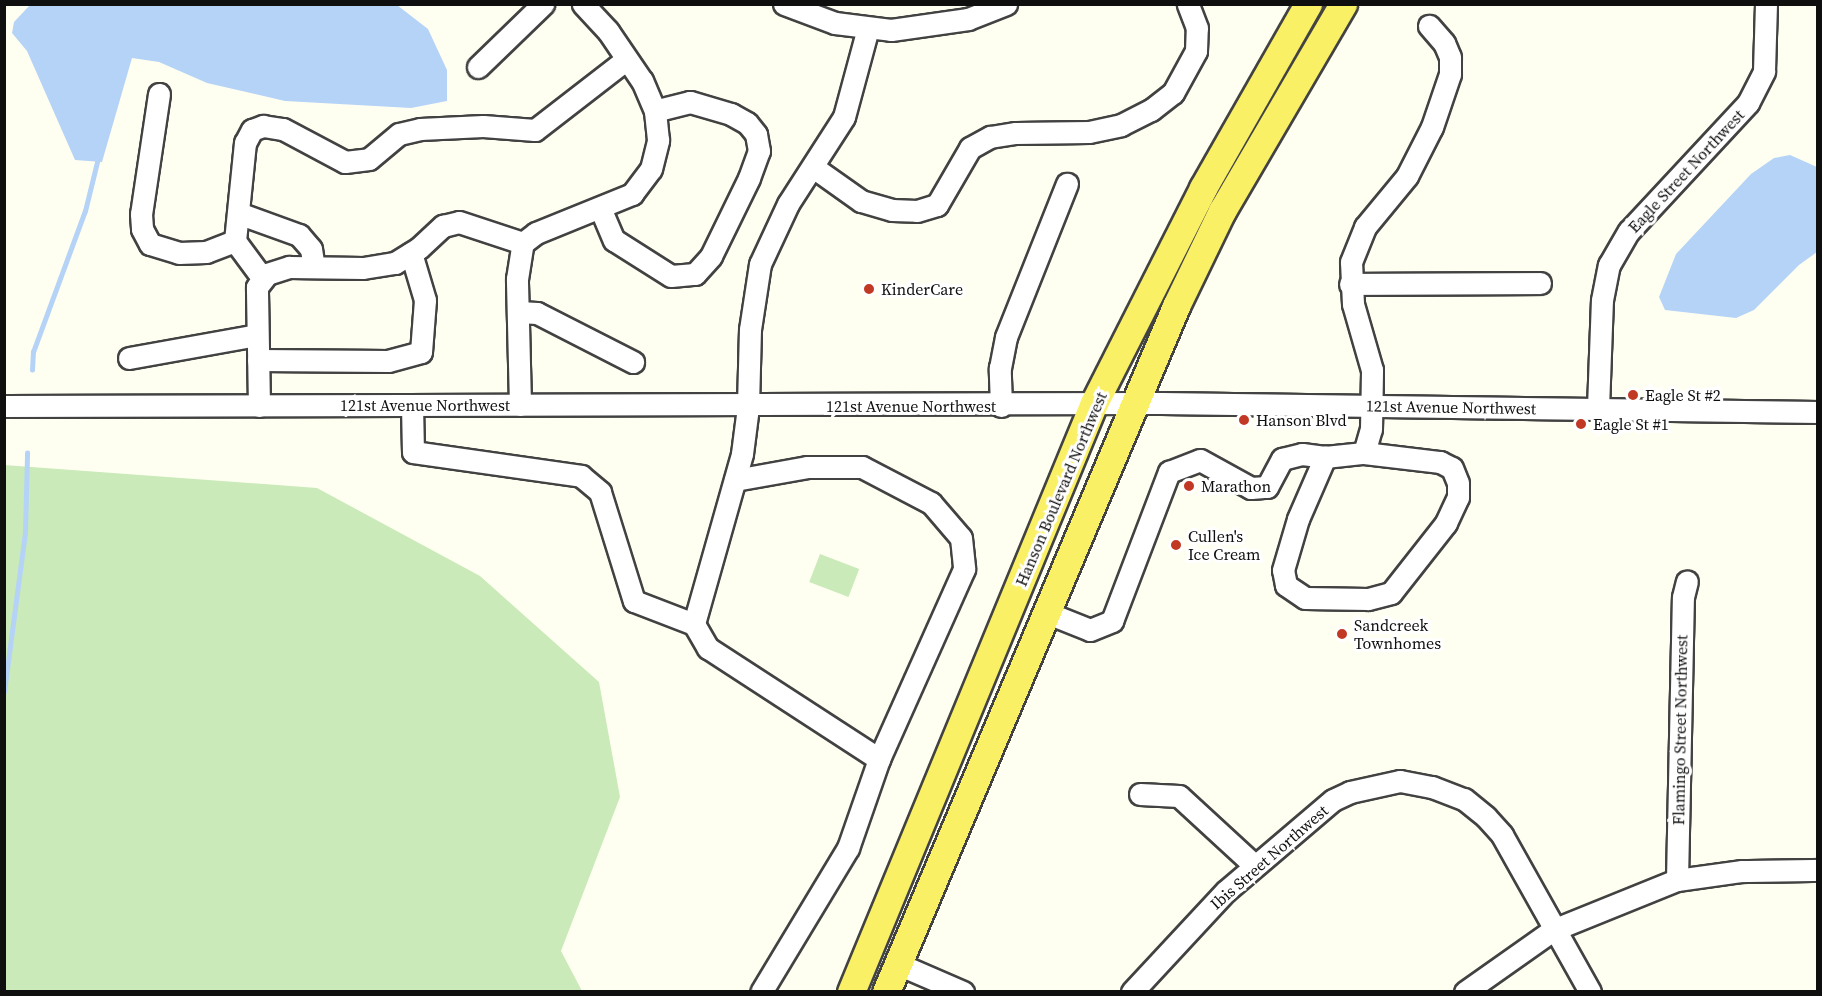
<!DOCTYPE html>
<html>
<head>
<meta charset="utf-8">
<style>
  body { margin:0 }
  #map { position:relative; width:1822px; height:996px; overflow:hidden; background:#fffff1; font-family:"Source Serif 4",serif }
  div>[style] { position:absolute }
  .green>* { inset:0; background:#caeab9; transform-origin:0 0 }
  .water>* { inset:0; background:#b5d3f7 }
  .stream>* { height:4.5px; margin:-2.25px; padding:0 2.25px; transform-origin:2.25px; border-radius:2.25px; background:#b5d3f7 }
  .roads { filter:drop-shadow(2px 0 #424242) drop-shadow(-2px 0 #424242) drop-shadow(0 2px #424242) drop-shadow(0 -2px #424242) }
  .minor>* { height:21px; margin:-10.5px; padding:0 10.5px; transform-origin:10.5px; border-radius:10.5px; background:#fff }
  .major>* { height:27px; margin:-13.5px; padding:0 13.5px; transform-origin:13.5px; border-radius:13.5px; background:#faf066 }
  .dots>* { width:16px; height:16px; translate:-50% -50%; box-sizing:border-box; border:3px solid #fff; border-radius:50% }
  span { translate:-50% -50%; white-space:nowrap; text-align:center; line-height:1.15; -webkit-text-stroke:6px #fff; paint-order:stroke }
  .street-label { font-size:16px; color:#0f0f0f }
  .poi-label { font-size:16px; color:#0f0f0f }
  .left { translate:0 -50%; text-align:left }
  .frame { position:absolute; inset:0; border:6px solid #0f0f0f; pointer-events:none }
</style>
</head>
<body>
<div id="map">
  <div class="green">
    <div style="clip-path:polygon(4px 465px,317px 488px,480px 576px,599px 682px,620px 797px,561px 951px,582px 991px,5px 991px)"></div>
    <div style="left:820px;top:554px;width:42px;height:30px;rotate:21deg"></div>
  </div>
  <div class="water">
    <div style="clip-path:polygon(30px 5px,397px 5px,428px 29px,447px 70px,447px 101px,411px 108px,285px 101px,207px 83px,159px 62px,132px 58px,102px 162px,75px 160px,27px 51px,12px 33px,14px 22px)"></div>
    <div style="clip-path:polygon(1790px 155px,1817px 167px,1817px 252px,1799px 265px,1754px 310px,1736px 318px,1665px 310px,1659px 297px,1676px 254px,1751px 174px,1774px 158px)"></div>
  </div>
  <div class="stream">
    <div style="left:32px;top:370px;width:18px;rotate:-87deg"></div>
    <div style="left:33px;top:352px;width:150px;rotate:-69.8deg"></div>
    <div style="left:85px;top:211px;width:55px;rotate:-76.2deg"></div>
    <div style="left:4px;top:692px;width:161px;rotate:-82.5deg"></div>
    <div style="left:25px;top:532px;width:79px;rotate:-88.5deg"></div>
  </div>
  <div class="roads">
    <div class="minor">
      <div style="left:784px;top:4px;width:54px;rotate:20.4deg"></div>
      <div style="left:835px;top:23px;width:56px;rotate:7.1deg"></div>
      <div style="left:891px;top:30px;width:78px;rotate:-8.1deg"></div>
      <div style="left:968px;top:19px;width:41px;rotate:-21.5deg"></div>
      <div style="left:868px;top:28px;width:92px;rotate:105.1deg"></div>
      <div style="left:844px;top:117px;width:103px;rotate:122.8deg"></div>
      <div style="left:788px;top:204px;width:66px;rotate:115deg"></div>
      <div style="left:760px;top:264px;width:66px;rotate:98.7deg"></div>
      <div style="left:750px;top:329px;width:78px;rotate:91.5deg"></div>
      <div style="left:748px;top:407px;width:47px;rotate:97.3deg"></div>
      <div style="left:742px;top:454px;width:177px;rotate:105.8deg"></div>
      <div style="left:694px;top:624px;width:28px;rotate:60deg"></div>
      <div style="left:708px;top:648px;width:204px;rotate:33deg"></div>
      <div style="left:478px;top:67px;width:91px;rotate:-44.1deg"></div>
      <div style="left:159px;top:94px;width:121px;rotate:98.5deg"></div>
      <div style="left:141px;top:214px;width:15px;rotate:86deg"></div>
      <div style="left:142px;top:229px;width:17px;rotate:62deg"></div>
      <div style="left:150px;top:244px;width:30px;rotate:17deg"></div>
      <div style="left:179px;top:253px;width:27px;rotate:-2deg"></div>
      <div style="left:206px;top:252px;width:31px;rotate:-21deg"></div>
      <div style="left:813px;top:167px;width:59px;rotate:35.3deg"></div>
      <div style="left:861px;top:201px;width:32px;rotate:16deg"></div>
      <div style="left:892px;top:210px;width:25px;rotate:2deg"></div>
      <div style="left:917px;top:211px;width:21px;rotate:-17deg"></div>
      <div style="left:937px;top:205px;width:66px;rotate:-59.9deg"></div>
      <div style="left:970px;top:148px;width:23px;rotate:-29deg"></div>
      <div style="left:990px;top:137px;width:26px;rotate:-9deg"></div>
      <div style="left:1016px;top:133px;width:73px;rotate:-0.8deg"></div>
      <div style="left:1089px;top:132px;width:33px;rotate:-12deg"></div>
      <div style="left:1121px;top:125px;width:34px;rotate:-27deg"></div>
      <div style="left:1151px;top:110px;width:28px;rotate:-38deg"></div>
      <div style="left:1173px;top:93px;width:48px;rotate:-61.3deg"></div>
      <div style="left:1196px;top:51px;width:23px;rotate:-88deg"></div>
      <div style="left:1197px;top:28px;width:26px;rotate:-111deg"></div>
      <div style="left:601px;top:210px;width:33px;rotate:67deg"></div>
      <div style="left:614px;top:240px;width:67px;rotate:32.3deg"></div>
      <div style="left:671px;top:276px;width:24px;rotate:-5deg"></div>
      <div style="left:695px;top:274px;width:24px;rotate:-48deg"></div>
      <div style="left:711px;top:256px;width:87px;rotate:-64deg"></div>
      <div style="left:749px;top:178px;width:29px;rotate:-70deg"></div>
      <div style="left:759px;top:151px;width:17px;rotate:-100deg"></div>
      <div style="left:756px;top:134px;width:14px;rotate:-129deg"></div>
      <div style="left:747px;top:123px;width:18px;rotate:-151deg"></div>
      <div style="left:731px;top:114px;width:43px;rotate:-163.7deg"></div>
      <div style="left:690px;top:102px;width:36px;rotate:166deg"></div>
      <div style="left:238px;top:213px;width:65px;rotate:19.8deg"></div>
      <div style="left:299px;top:235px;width:18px;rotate:49deg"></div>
      <div style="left:311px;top:249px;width:18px;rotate:81deg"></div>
      <div style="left:263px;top:279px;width:47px;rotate:-126.4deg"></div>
      <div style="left:235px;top:241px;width:99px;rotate:-84.2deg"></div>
      <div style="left:245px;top:143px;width:15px;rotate:-62deg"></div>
      <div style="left:252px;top:130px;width:12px;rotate:-20deg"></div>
      <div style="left:263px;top:126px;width:20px;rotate:9deg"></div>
      <div style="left:283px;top:129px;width:70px;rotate:28deg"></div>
      <div style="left:345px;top:162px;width:24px;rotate:-7deg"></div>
      <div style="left:369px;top:159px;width:39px;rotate:-40deg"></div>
      <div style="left:399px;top:134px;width:22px;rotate:-13deg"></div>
      <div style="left:420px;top:129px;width:63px;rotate:-2.7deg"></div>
      <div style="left:483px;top:126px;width:52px;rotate:4.4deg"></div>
      <div style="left:535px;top:130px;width:116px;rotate:-37.7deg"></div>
      <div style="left:1350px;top:284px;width:190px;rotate:-0.3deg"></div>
      <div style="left:518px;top:312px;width:19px;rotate:3deg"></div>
      <div style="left:537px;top:313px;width:108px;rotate:27deg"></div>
      <div style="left:129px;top:358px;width:130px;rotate:-10.2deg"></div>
      <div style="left:258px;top:360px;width:130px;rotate:0.4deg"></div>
      <div style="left:388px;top:361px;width:34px;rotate:-15deg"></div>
      <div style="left:421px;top:352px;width:52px;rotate:-85.6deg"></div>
      <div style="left:425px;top:300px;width:49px;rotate:-106.6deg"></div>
      <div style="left:412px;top:405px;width:47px;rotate:88.8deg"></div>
      <div style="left:413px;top:452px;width:170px;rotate:8.1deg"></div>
      <div style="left:581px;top:476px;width:25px;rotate:40deg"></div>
      <div style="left:600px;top:492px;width:114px;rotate:72.7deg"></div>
      <div style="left:634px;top:601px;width:64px;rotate:21deg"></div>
      <div style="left:520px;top:405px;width:126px;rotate:-91.4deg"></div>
      <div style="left:517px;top:279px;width:36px;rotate:-81deg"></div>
      <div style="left:523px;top:243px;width:16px;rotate:-38deg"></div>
      <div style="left:536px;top:233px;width:104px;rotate:-22.1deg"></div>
      <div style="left:632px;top:194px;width:31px;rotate:-53deg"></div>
      <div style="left:651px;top:169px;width:30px;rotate:-76deg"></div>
      <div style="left:658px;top:140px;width:29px;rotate:-96deg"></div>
      <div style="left:655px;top:111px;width:33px;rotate:-113deg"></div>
      <div style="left:642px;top:81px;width:60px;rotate:-124.2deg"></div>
      <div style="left:608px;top:31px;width:37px;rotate:-133deg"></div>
      <div style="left:4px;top:406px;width:1157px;rotate:-0.15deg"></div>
      <div style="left:1161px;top:403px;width:657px;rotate:0.78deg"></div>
      <div style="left:259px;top:406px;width:119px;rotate:-91deg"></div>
      <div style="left:257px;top:287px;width:16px;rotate:-52deg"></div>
      <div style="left:267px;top:274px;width:23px;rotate:-18deg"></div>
      <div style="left:289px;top:267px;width:74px;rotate:0.8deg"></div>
      <div style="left:363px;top:268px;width:32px;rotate:-9deg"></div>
      <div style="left:395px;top:263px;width:28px;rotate:-32deg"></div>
      <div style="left:419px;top:248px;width:33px;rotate:-43deg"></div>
      <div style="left:443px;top:226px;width:16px;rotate:-14deg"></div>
      <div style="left:459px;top:222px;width:67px;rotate:18.2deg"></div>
      <div style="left:1001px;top:406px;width:38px;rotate:-92deg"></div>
      <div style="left:1000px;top:368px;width:32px;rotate:-79deg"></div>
      <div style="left:1006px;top:337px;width:165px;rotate:-68.3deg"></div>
      <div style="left:1598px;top:408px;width:108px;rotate:-87.9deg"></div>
      <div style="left:1602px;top:300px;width:36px;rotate:-79deg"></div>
      <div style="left:1609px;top:265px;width:39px;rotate:-60deg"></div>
      <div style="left:1629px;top:231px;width:175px;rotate:-47.1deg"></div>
      <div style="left:1748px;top:103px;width:36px;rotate:-63deg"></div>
      <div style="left:1764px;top:71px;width:67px;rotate:-88.3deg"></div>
      <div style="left:1364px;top:453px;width:77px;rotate:6.8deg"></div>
      <div style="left:1440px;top:462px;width:13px;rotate:27deg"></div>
      <div style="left:1452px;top:468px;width:16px;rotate:68deg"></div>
      <div style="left:1458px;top:483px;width:14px;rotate:90deg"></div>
      <div style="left:1458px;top:497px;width:29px;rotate:115deg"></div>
      <div style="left:1446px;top:523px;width:89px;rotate:128.2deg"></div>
      <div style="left:1391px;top:593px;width:24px;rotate:165deg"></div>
      <div style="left:1368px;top:599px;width:63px;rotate:-179.1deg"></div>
      <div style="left:1305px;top:598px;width:23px;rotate:-146deg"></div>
      <div style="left:1286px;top:585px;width:15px;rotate:-101deg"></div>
      <div style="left:1283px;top:570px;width:53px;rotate:-73.6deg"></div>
      <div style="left:1298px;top:519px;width:68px;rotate:-66.5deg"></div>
      <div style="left:1325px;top:457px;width:39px;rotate:-6deg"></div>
      <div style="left:1364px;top:453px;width:25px;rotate:-74deg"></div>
      <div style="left:1371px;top:429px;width:59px;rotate:-89deg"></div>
      <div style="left:1372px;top:370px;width:69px;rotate:-106.1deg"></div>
      <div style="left:1353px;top:304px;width:42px;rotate:-92.7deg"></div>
      <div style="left:1351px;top:262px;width:38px;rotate:-68deg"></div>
      <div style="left:1365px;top:227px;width:66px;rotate:-50.5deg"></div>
      <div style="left:1407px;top:176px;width:55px;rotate:-63deg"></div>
      <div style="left:1432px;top:127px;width:56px;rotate:-71.2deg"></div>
      <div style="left:1450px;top:74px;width:17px;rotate:-90deg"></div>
      <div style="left:1450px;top:57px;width:15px;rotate:-113deg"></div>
      <div style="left:1444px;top:43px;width:23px;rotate:-131deg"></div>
      <div style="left:735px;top:480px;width:73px;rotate:-10.2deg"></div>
      <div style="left:807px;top:467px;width:55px"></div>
      <div style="left:862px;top:467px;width:78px;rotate:27.6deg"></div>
      <div style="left:931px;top:503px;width:46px;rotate:49.4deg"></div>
      <div style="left:961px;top:538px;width:31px;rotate:84deg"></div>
      <div style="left:964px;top:569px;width:208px;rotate:114.1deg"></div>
      <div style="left:879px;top:759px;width:94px;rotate:109.2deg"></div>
      <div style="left:848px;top:848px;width:168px;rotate:121.1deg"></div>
      <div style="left:1045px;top:612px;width:48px;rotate:21.8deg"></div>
      <div style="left:1090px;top:630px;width:24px;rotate:-22deg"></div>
      <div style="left:1112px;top:621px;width:160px;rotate:-69.1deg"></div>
      <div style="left:1169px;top:472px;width:33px;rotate:-21deg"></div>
      <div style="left:1200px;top:460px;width:58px;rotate:28.8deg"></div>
      <div style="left:1251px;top:488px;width:16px;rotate:-4deg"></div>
      <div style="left:1267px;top:487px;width:32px;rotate:-62deg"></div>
      <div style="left:1282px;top:459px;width:21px;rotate:-14deg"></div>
      <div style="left:1302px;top:454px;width:23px;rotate:7deg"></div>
      <div style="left:1140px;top:794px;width:39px;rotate:3deg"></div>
      <div style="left:1179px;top:796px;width:103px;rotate:42.6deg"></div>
      <div style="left:1677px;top:880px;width:283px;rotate:-88.8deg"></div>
      <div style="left:1683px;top:597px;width:16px;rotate:-76deg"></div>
      <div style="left:898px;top:964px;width:71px;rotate:23.3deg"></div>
      <div style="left:1132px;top:992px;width:138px;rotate:-47.1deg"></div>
      <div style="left:1226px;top:891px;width:140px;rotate:-40.4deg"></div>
      <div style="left:1333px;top:800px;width:19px;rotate:-25deg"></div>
      <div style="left:1350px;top:792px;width:51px;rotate:-12.4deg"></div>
      <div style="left:1400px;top:781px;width:33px;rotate:11deg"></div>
      <div style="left:1432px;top:787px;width:34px;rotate:21deg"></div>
      <div style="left:1464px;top:799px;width:28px;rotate:39deg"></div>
      <div style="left:1486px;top:817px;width:24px;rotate:48deg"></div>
      <div style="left:1502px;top:835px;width:180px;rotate:60.7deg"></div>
      <div style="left:1465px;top:992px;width:108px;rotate:-35.2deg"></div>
      <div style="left:1553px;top:930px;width:134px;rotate:-22deg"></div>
      <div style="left:1677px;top:880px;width:66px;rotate:-7.9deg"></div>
      <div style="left:1742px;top:871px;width:76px;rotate:-0.8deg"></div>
    </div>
    <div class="major">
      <div style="left:851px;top:992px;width:637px;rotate:-67.58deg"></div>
      <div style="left:1094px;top:403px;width:241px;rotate:-63.1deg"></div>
      <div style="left:1203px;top:188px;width:212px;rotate:-60.3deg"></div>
      <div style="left:886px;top:992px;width:745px;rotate:-67.08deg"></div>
      <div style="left:1176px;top:306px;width:106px;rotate:-64.2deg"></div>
      <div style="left:1222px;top:211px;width:240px;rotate:-59.7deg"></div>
    </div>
  </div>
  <div class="dots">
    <div style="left:869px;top:289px;background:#c13824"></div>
    <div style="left:1633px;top:395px;background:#c13824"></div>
    <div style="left:1244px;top:420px;background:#c13824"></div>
    <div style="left:1581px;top:424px;background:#c13824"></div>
    <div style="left:1189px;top:486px;background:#c13824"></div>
    <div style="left:1176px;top:545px;background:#c13824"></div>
    <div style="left:1342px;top:634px;background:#c13824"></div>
  </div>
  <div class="street-label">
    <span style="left:1686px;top:171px;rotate:-47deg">Eagle Street Northwest</span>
    <span style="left:425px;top:405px">121st Avenue Northwest</span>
    <span style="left:911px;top:406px">121st Avenue Northwest</span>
    <span style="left:1451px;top:407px;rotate:1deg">121st Avenue Northwest</span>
    <span style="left:1061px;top:489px;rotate:-67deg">Hanson Boulevard Northwest</span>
    <span style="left:1680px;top:730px;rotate:-89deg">Flamingo Street Northwest</span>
    <span style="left:1269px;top:857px;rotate:-41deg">Ibis Street Northwest</span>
  </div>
  <div class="poi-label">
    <span class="left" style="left:881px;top:289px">KinderCare</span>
    <span class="left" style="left:1645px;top:395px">Eagle St #2</span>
    <span class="left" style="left:1256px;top:420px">Hanson Blvd</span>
    <span class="left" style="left:1593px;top:424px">Eagle St #1</span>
    <span class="left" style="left:1201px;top:486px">Marathon</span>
    <span class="left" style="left:1188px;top:545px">Cullen's<br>Ice Cream</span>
    <span class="left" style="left:1354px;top:634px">Sandcreek<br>Townhomes</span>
  </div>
  <div class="frame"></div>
</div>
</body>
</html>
